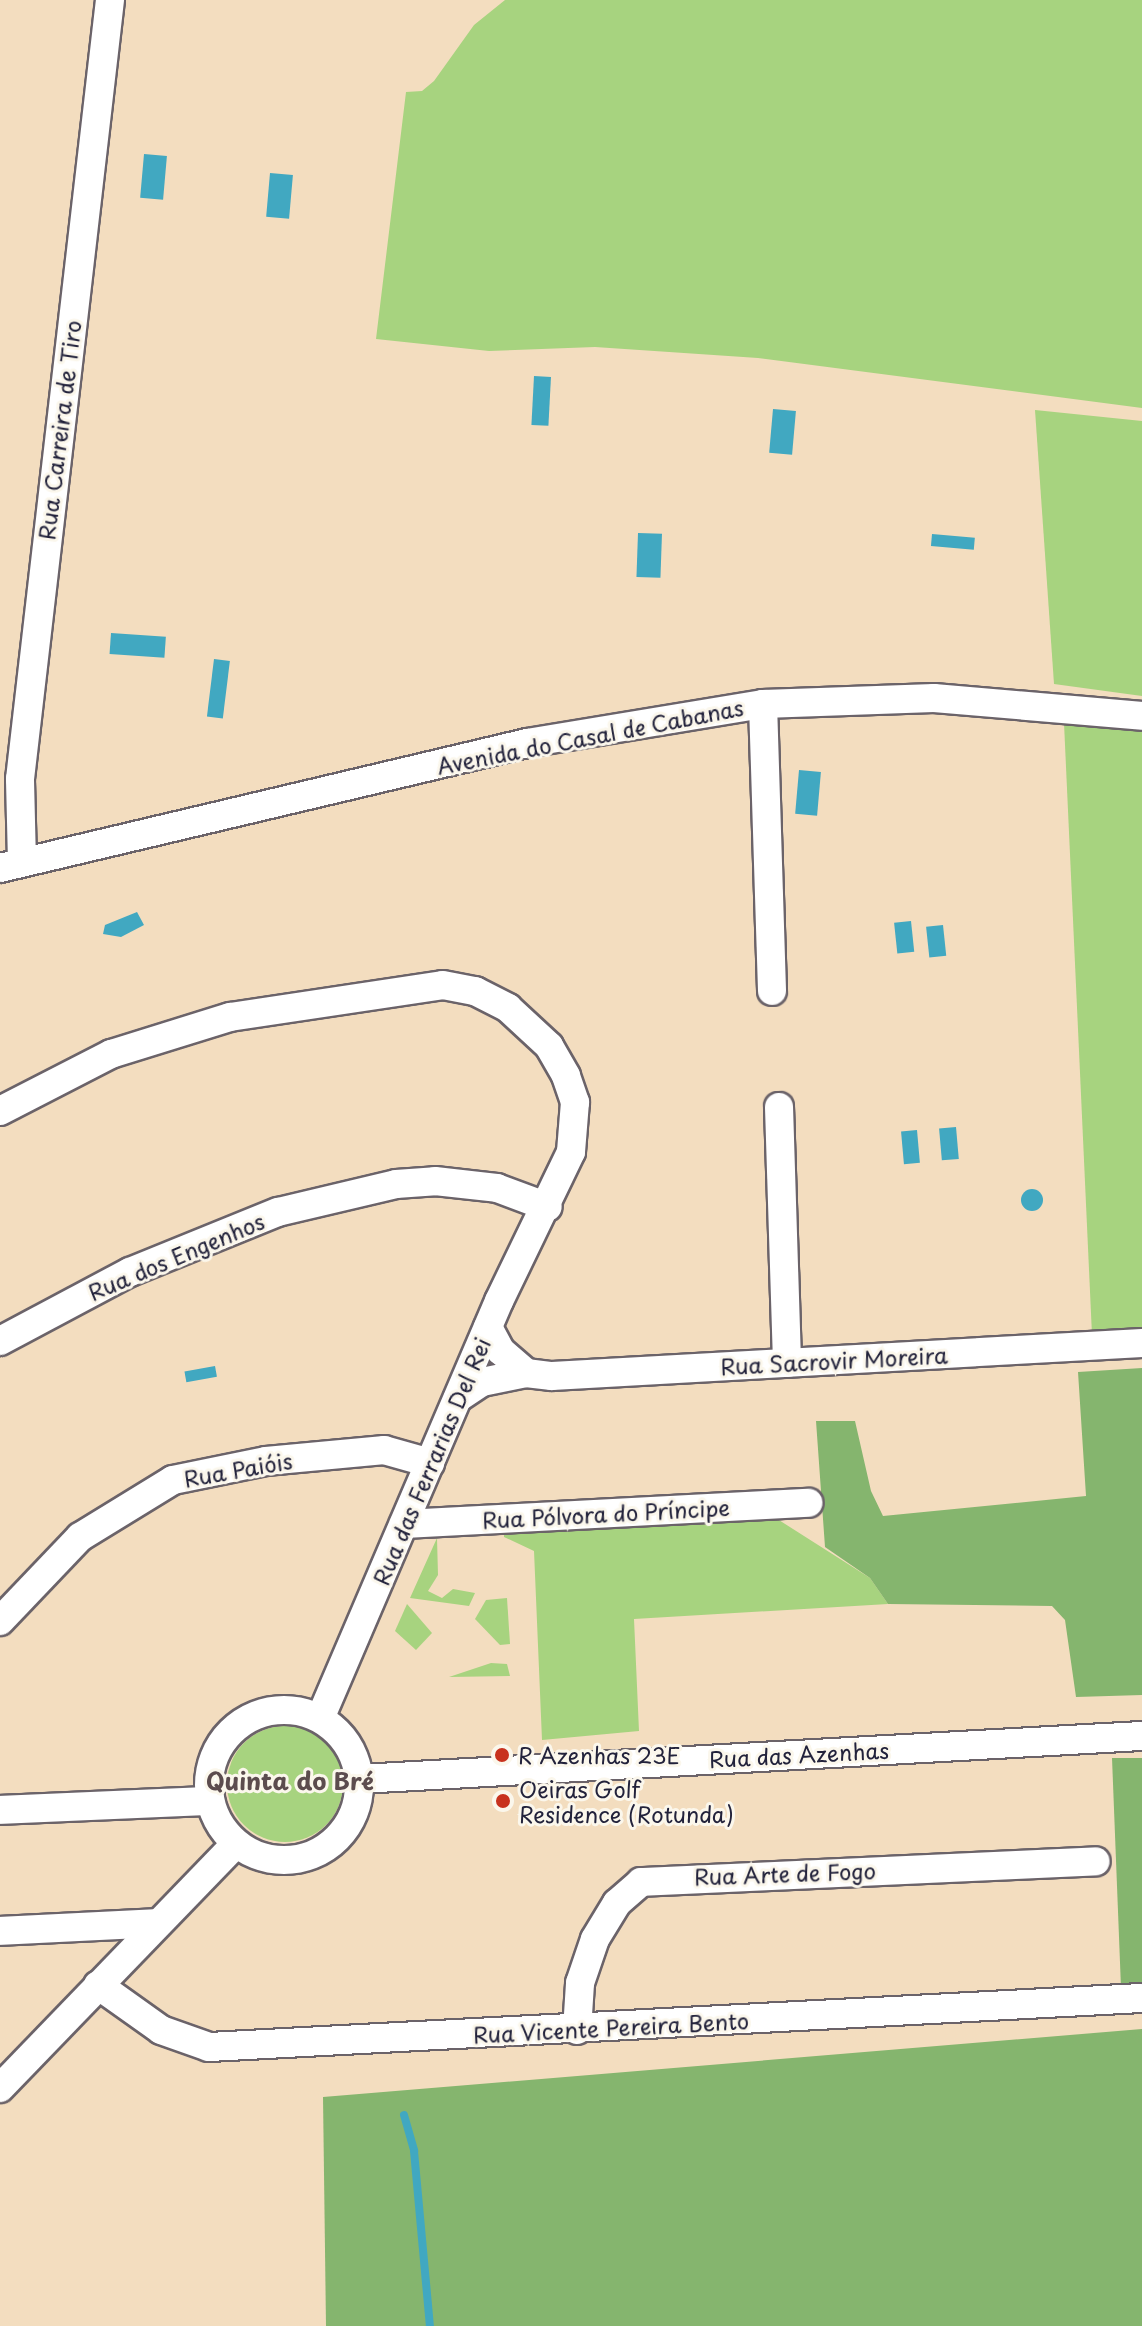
<!DOCTYPE html>
<html>
<head>
<meta charset="utf-8">
<style>
  body { margin:0 }
  #map { position:relative; width:1142px; height:2326px; overflow:hidden; background:#f3ddbf; font-family:"Playpen Sans",sans-serif }
  div>[style] { position:absolute }
  .green>* { inset:0; background:#a7d37f }
  .round { border-radius:50% }
  .forest>* { inset:0; background:#85b56e }
  .water>* { inset:0; background:#41a8c1; transform-origin:0 0 }
  .stream>* { height:8px; margin:-4px; padding:0 4px; transform-origin:4px; border-radius:4px; background:#41a8c1 }
  .roads { filter:drop-shadow(2px 0 #6b6369) drop-shadow(-2px 0 #6b6369) drop-shadow(0 2px #6b6369) drop-shadow(0 -2px #6b6369) }
  .minor>* { height:28px; margin:-14px; padding:0 14px; transform-origin:14px; border-radius:14px; background:#fff }
  .minor>.ring { margin:-14px; padding:0; box-sizing:content-box; background:none; border:28px solid #fff; border-radius:50% }
  .dots>* { width:22px; height:22px; translate:-50% -50%; box-sizing:border-box; border:4px solid #fbf7ec; border-radius:50% }
  span { translate:-50% -50%; white-space:nowrap; text-align:center; line-height:1.15; -webkit-text-stroke:6px #fbf7ec; paint-order:stroke }
  .street-label { font-size:22px; color:#22223b }
  .poi-label { font-size:22px; color:#22223b }
  .left { translate:0 -50%; text-align:left }
  .neighbourhood-label { font-size:24px; color:#5c4c4e; font-weight:700 }
</style>
</head>
<body>
<div id="map">
  <div class="green">
    <div style="clip-path:polygon(505px 0,1142px 0,1142px 408px,758px 358px,595px 347px,489px 351px,376px 339px,406px 92px,422px 91px,434px 81px,474px 25px)"></div>
    <div style="clip-path:polygon(1035px 410px,1142px 421px,1142px 696px,1054px 684px)"></div>
    <div style="clip-path:polygon(1064px 723px,1142px 728px,1142px 1331px,1092px 1335px)"></div>
    <div style="clip-path:polygon(771px 1515px,870px 1578px,888px 1604px,634px 1619px,639px 1731px,542px 1740px,534px 1551px,504px 1537px,504px 1529px)"></div>
    <div style="clip-path:polygon(437px 1538px,438px 1575px,428px 1591px,442px 1598px,453px 1589px,475px 1593px,469px 1606px,410px 1598px)"></div>
    <div style="clip-path:polygon(507px 1598px,510px 1644px,500px 1645px,475px 1619px,486px 1600px)"></div>
    <div style="clip-path:polygon(407px 1604px,432px 1633px,416px 1650px,395px 1631px)"></div>
    <div style="clip-path:polygon(491px 1663px,507px 1664px,510px 1676px,449px 1677px)"></div>
    <div class="round" style="left:227px;top:1726px;width:116px;height:116px"></div>
  </div>
  <div class="forest">
    <div style="clip-path:polygon(1142px 1368px,1142px 1695px,1076px 1697px,1065px 1620px,1052px 1606px,888px 1604px,870px 1578px,825px 1547px,816px 1421px,855px 1421px,871px 1491px,883px 1516px,1086px 1496px,1078px 1372px)"></div>
    <div style="clip-path:polygon(1112px 1758px,1142px 1758px,1142px 1988px,1121px 1988px)"></div>
    <div style="clip-path:polygon(1142px 2029px,1142px 2326px,326px 2326px,323px 2097px)"></div>
  </div>
  <div class="water">
    <div style="left:144px;top:154px;width:23px;height:44px;rotate:5deg"></div>
    <div style="left:270px;top:173px;width:23px;height:44px;rotate:5deg"></div>
    <div style="left:534px;top:376px;width:17px;height:49px;rotate:3deg"></div>
    <div style="left:773px;top:409px;width:23px;height:44px;rotate:5deg"></div>
    <div style="left:638px;top:533px;width:24px;height:44px;rotate:2deg"></div>
    <div style="left:932px;top:534px;width:43px;height:12px;rotate:5deg"></div>
    <div style="left:111px;top:633px;width:55px;height:21px;rotate:4deg"></div>
    <div style="left:214px;top:659px;width:16px;height:58px;rotate:7deg"></div>
    <div style="left:799px;top:770px;width:22px;height:44px;rotate:5deg"></div>
    <div style="clip-path:polygon(137px 912px,144px 925px,121px 937px,103px 934px,105px 925px)"></div>
    <div style="left:911px;top:921px;width:31px;height:17px;rotate:84deg"></div>
    <div style="left:943px;top:925px;width:31px;height:17px;rotate:84deg"></div>
    <div style="left:956px;top:1127px;width:32px;height:17px;rotate:85deg"></div>
    <div style="left:917px;top:1130px;width:33px;height:16px;rotate:85deg"></div>
    <div class="round" style="left:1021px;top:1189px;width:22px;height:22px"></div>
    <div style="left:215px;top:1366px;width:11px;height:31px;rotate:80deg"></div>
  </div>
  <div class="stream">
    <div style="left:404px;top:2115px;width:37px;rotate:74deg"></div>
    <div style="left:414px;top:2151px;width:176px;rotate:84.8deg"></div>
  </div>
  <div class="roads">
    <div class="minor">
      <div style="left:763px;top:704px;width:287px;rotate:88.2deg"></div>
      <div style="left:22px;top:862px;width:83px;rotate:-91.4deg"></div>
      <div style="left:20px;top:779px;width:784px;rotate:-83.41deg"></div>
      <div style="left:0;top:868px;width:542px;rotate:-13.34deg"></div>
      <div style="left:527px;top:743px;width:239px;rotate:-9.4deg"></div>
      <div style="left:763px;top:704px;width:171px;rotate:-2deg"></div>
      <div style="left:934px;top:698px;width:209px;rotate:4.9deg"></div>
      <div style="left:779px;top:1107px;width:256px;rotate:88.2deg"></div>
      <div style="left:0;top:1111px;width:125px;rotate:-27.2deg"></div>
      <div style="left:111px;top:1054px;width:125px;rotate:-17.3deg"></div>
      <div style="left:230px;top:1017px;width:215px;rotate:-8.5deg"></div>
      <div style="left:443px;top:985px;width:33px;rotate:11deg"></div>
      <div style="left:475px;top:991px;width:37px;rotate:27deg"></div>
      <div style="left:508px;top:1008px;width:56px;rotate:42.8deg"></div>
      <div style="left:549px;top:1046px;width:34px;rotate:60deg"></div>
      <div style="left:566px;top:1076px;width:28px;rotate:71deg"></div>
      <div style="left:575px;top:1102px;width:50px;rotate:94.6deg"></div>
      <div style="left:571px;top:1152px;width:165px;rotate:115.8deg"></div>
      <div style="left:499px;top:1301px;width:454px;rotate:113.2deg"></div>
      <div style="left:488px;top:1327px;width:27px;rotate:62deg"></div>
      <div style="left:501px;top:1351px;width:33px;rotate:41deg"></div>
      <div style="left:526px;top:1373px;width:26px;rotate:7deg"></div>
      <div style="left:552px;top:1376px;width:591px;rotate:-3.2deg"></div>
      <div style="left:0;top:1341px;width:147px;rotate:-28deg"></div>
      <div style="left:130px;top:1272px;width:160px;rotate:-22.1deg"></div>
      <div style="left:278px;top:1212px;width:121px;rotate:-13.3deg"></div>
      <div style="left:396px;top:1184px;width:39px;rotate:-4deg"></div>
      <div style="left:435px;top:1181px;width:62px;rotate:6.4deg"></div>
      <div style="left:497px;top:1188px;width:54px;rotate:20.4deg"></div>
      <div style="left:458px;top:1398px;width:29px;rotate:-34deg"></div>
      <div style="left:482px;top:1382px;width:45px;rotate:-11.6deg"></div>
      <div style="left:404px;top:1524px;width:405px;rotate:-3deg"></div>
      <div style="left:0;top:1621px;width:116px;rotate:-46.4deg"></div>
      <div style="left:80px;top:1537px;width:109px;rotate:-31.5deg"></div>
      <div style="left:173px;top:1480px;width:95px;rotate:-11.5deg"></div>
      <div style="left:266px;top:1461px;width:119px;rotate:-5.3deg"></div>
      <div style="left:384px;top:1450px;width:48px;rotate:15.8deg"></div>
      <div class="ring" style="left:209px;top:1710px;width:122px;height:122px"></div>
      <div style="left:360px;top:1779px;width:783px;rotate:-3.15deg"></div>
      <div style="left:0;top:1810px;width:210px;rotate:-2.5deg"></div>
      <div style="left:0;top:1931px;width:156px;rotate:-2.9deg"></div>
      <div style="left:98px;top:1985px;width:77px;rotate:35.5deg"></div>
      <div style="left:161px;top:2030px;width:51px;rotate:19.5deg"></div>
      <div style="left:209px;top:2047px;width:934px;rotate:-3.01deg"></div>
      <div style="left:577px;top:2030px;width:47px;rotate:-86.3deg"></div>
      <div style="left:580px;top:1983px;width:46px;rotate:-71.2deg"></div>
      <div style="left:595px;top:1939px;width:42px;rotate:-58.6deg"></div>
      <div style="left:617px;top:1903px;width:32px;rotate:-41deg"></div>
      <div style="left:641px;top:1882px;width:455px;rotate:-2.6deg"></div>
      <div style="left:0;top:2088px;width:339px;rotate:-46deg"></div>
    </div>
  </div>
  <div class="dots">
    <div style="left:502px;top:1755px;background:#c8321e"></div>
    <div style="left:503px;top:1801px;background:#c8321e"></div>
  </div>
  <div class="street-label">
    <span style="left:59px;top:430px;rotate:-83deg">Rua Carreira de Tiro</span>
    <span style="left:590px;top:736px;rotate:-11deg">Avenida do Casal de Cabanas</span>
    <span style="left:176px;top:1256px;rotate:-23deg">Rua dos Engenhos</span>
    <span style="left:834px;top:1360px;rotate:-3deg">Rua Sacrovir Moreira</span>
    <span style="left:431px;top:1461px;rotate:-67deg">Rua das Ferrarias Del Rei</span>
    <span style="left:238px;top:1469px;rotate:-10deg">Rua Paióis</span>
    <span style="left:606px;top:1513px;rotate:-3deg">Rua Pólvora do Príncipe</span>
    <span style="left:799px;top:1754px;rotate:-3deg">Rua das Azenhas</span>
    <span style="left:785px;top:1873px;rotate:-2deg">Rua Arte de Fogo</span>
    <span style="left:611px;top:2027px;rotate:-3deg">Rua Vicente Pereira Bento</span>
  </div>
  <div class="poi-label">
    <span class="left" style="left:518px;top:1755px">R Azenhas 23E</span>
    <span class="left" style="left:519px;top:1801px">Oeiras Golf<br>Residence (Rotunda)</span>
  </div>
  <div class="neighbourhood-label">
    <span style="left:290px;top:1781px">Quinta do Bré</span>
  </div>
</div>
</body>
</html>
